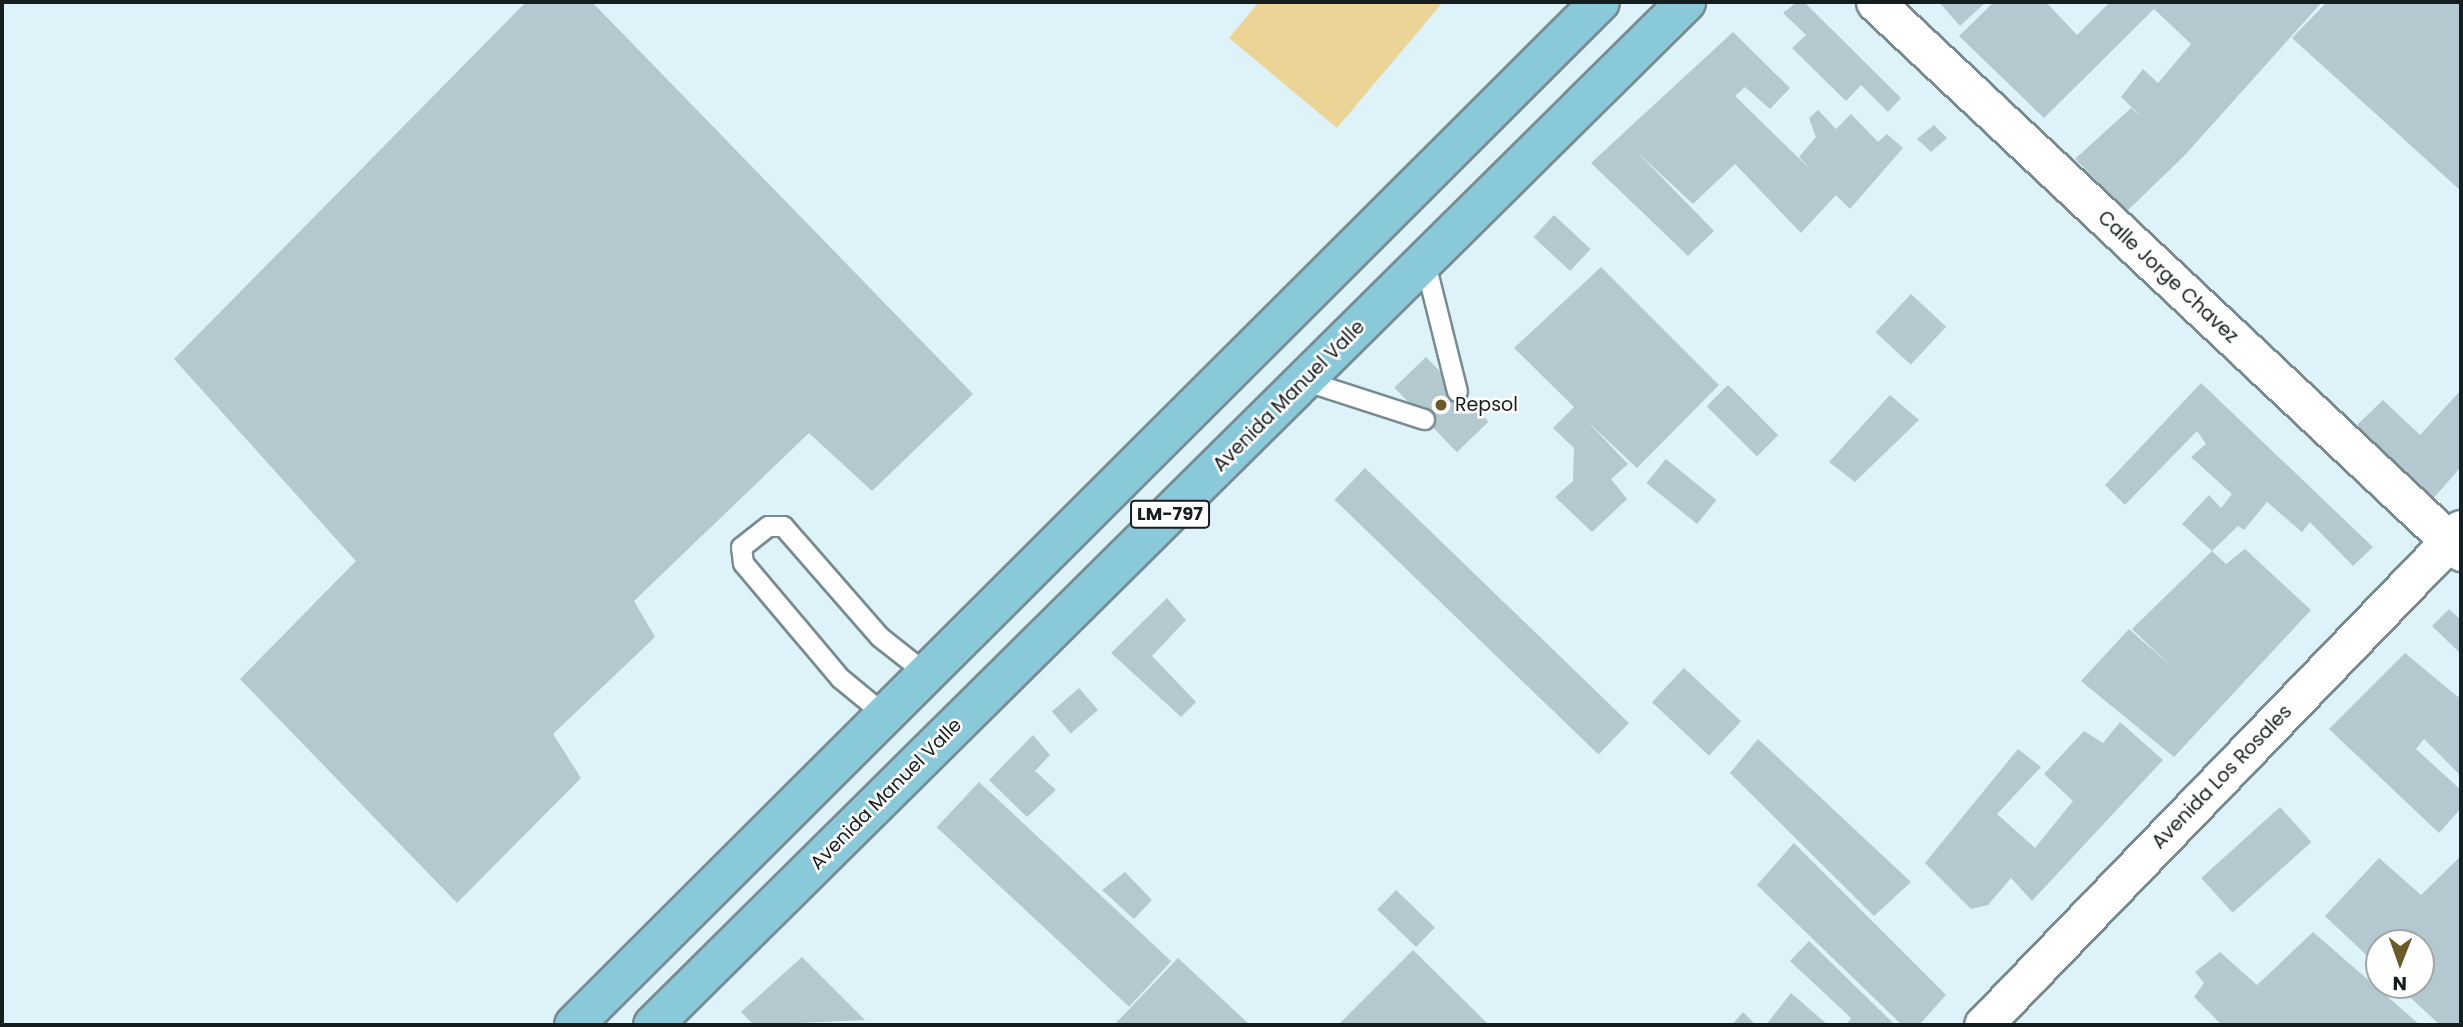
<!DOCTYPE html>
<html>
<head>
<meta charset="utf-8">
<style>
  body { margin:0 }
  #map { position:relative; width:2463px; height:1027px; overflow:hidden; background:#ddf2f9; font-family:Poppins,sans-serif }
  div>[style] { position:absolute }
  .green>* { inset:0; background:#ecd496 }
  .building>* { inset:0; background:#b4c9cf; transform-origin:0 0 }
  .roads { filter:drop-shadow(2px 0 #778b91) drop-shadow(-2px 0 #778b91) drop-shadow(0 2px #778b91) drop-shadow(0 -2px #778b91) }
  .service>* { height:19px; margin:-9.5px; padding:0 9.5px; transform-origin:9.5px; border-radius:9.5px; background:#fff }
  .minor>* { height:37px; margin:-18.5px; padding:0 18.5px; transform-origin:18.5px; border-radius:18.5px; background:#fff }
  .primary>* { height:38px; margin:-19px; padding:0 19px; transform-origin:19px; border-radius:19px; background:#8ac9d9 }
  .dots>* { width:19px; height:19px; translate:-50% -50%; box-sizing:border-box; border:4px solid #fff; border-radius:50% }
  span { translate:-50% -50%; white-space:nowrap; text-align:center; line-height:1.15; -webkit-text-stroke:5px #fff; paint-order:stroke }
  .shield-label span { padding:2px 5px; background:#fff; border:2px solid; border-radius:5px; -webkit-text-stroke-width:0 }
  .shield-label { font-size:18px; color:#151d1f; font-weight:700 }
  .street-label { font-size:19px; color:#151d1f }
  .poi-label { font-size:19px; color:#151d1f }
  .left { translate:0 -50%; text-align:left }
  .frame { position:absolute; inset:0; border:4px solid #151d1f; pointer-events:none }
  .north { position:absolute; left:2365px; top:929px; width:70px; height:70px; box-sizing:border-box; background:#fff; border:2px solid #a1a5a5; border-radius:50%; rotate:181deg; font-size:19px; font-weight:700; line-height:28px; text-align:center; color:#151d1f }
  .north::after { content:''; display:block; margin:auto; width:24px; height:32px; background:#6d5a29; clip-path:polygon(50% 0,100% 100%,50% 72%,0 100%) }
</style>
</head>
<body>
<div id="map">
  <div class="green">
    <div style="clip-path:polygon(1259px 2px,1443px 2px,1337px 128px,1229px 38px)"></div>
  </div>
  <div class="building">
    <div style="clip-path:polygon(526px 2px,592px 2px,973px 394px,872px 491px,809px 433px,634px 601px,655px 637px,553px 734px,581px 778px,457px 903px,240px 679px,356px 561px,174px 359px)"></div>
    <div style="clip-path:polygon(1797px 2px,1804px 2px,1901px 98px,1888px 112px,1861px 85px,1846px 101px,1792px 48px,1806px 35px,1783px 13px)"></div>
    <div style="clip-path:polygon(1939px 2px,1986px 2px,1960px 26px)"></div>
    <div style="clip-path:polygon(1994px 2px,2046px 2px,2077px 35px,2110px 2px,2322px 2px,2185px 155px,2127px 211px,2075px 159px,2131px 108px,2142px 117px,2121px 97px,2143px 69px,2158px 83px,2191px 44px,2154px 9px,2044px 118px,1959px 36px)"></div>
    <div style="clip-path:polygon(2327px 2px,2461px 2px,2461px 191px,2292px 38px)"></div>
    <div style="clip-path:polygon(1733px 32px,1790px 88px,1770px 109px,1745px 87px,1735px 96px,1815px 174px,1799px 157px,1816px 137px,1809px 118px,1818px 110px,1836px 129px,1851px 114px,1878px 142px,1887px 134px,1903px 148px,1850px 209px,1836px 195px,1801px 233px,1735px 164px,1693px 204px,1637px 152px,1714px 231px,1688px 256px,1591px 163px)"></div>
    <div style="clip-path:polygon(1934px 125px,1947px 138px,1931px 152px,1917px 139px)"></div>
    <div style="left:1554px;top:215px;width:50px;height:30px;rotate:43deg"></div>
    <div style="clip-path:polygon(1601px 267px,1719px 385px,1637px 468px,1586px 420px,1628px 464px,1611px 479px,1627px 499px,1592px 532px,1555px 497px,1573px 481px,1574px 448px,1553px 428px,1574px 407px,1514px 348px)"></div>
    <div style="left:1911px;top:294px;width:48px;height:52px;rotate:43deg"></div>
    <div style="left:1426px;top:357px;width:90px;height:44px;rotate:46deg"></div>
    <div style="clip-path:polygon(2201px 383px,2373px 547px,2353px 566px,2310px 522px,2302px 532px,2267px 502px,2244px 530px,2238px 526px,2212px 551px,2226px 564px,2245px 549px,2311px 610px,2174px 757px,2081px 681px,2129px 629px,2172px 667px,2132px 629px,2212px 551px,2182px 524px,2209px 495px,2221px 508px,2232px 494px,2191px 457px,2206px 444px,2197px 431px,2125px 505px,2105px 485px)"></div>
    <div style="left:1728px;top:385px;width:71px;height:30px;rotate:45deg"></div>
    <div style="clip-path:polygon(2461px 390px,2461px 467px,2430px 502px,2357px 425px,2383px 400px,2420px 435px)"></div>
    <div style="clip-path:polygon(1890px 395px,1919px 420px,1855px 482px,1829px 462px)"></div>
    <div style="left:1666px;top:459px;width:65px;height:31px;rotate:39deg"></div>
    <div style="left:1365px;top:468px;width:367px;height:44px;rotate:44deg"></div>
    <div style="clip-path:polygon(1167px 598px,1186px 620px,1152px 656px,1196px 702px,1181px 717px,1111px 653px)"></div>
    <div style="clip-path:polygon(2449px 609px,2461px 620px,2461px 654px,2432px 626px)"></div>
    <div style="clip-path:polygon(2405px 653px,2458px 697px,2461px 693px,2461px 776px,2424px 739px,2416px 749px,2461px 790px,2461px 808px,2439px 833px,2329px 729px)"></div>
    <div style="left:1684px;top:668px;width:78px;height:47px;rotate:43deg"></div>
    <div style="left:1079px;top:688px;width:29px;height:36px;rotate:49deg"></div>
    <div style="clip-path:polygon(2120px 722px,2163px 760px,2032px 901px,2011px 878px,1988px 905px,1971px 909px,1925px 863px,2018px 749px,2041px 767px,1997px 814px,2035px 848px,2073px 801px,2044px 774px,2084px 731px,2103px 743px)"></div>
    <div style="clip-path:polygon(1033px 735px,1050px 755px,1035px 771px,1056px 790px,1027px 817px,989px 780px)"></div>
    <div style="clip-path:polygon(1758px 739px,1911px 882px,1874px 916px,1730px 773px)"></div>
    <div style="left:979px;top:782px;width:263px;height:62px;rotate:43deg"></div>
    <div style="left:2280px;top:807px;width:47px;height:106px;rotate:48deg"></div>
    <div style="clip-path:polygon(1794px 843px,1946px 995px,1919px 1025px,1902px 1025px,1757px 885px)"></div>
    <div style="clip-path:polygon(2461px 856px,2461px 1025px,2440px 1025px,2397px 985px,2421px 985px,2421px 943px,2379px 943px,2379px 967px,2325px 916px,2379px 858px,2421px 895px)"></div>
    <div style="clip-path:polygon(1125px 872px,1152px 900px,1134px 919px,1102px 890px)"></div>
    <div style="left:1396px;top:890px;width:54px;height:27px;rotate:44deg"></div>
    <div style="clip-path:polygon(2313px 932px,2420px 1025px,2222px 1025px,2194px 997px,2204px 983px,2195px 972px,2220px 952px,2257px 985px)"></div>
    <div style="clip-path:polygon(1809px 941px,1895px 1025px,1846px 1025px,1851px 1018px,1790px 961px)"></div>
    <div style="clip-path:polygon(1413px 950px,1489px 1025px,1338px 1025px)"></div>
    <div style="clip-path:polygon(802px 957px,865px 1020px,754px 1025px,741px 1012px)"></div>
    <div style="clip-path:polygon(1178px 958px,1250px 1025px,1114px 1025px)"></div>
    <div style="clip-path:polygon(1791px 993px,1828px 1025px,1766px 1025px)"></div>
    <div style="clip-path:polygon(1743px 1012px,1756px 1025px,1732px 1025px)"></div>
  </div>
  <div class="roads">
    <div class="service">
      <div style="left:1424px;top:259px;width:136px;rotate:76deg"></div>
      <div style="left:1306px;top:381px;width:124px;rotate:17.9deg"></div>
      <div style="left:885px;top:715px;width:58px;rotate:-140.6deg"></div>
      <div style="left:840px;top:678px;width:150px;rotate:-130.1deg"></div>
      <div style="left:743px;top:563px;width:16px;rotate:-97deg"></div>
      <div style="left:741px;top:547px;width:34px;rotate:-38deg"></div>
      <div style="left:768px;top:526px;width:15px"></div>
      <div style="left:783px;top:526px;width:147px;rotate:48.9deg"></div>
      <div style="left:880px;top:637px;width:60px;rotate:38.2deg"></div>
    </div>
    <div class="minor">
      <div style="left:1875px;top:2px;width:804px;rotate:43.18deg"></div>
      <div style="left:1983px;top:1025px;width:689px;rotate:-46.06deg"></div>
    </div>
    <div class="primary">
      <div style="left:574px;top:1025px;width:1449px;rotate:-44.92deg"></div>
      <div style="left:653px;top:1025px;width:1454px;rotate:-44.72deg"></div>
    </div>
  </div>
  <div class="dots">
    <div style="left:1441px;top:405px;background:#6d5a29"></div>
  </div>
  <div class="shield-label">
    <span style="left:1170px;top:514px">LM-797</span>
  </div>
  <div class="street-label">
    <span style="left:2168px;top:277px;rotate:43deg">Calle Jorge Chavez</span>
    <span style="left:1289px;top:396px;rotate:-45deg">Avenida Manuel Valle</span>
    <span style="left:2222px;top:777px;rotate:-46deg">Avenida Los Rosales</span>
    <span style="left:886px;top:794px;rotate:-45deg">Avenida Manuel Valle</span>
  </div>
  <div class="poi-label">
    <span class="left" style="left:1455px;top:405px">Repsol</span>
  </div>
  <div class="frame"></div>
  <div class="north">N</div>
</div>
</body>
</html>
